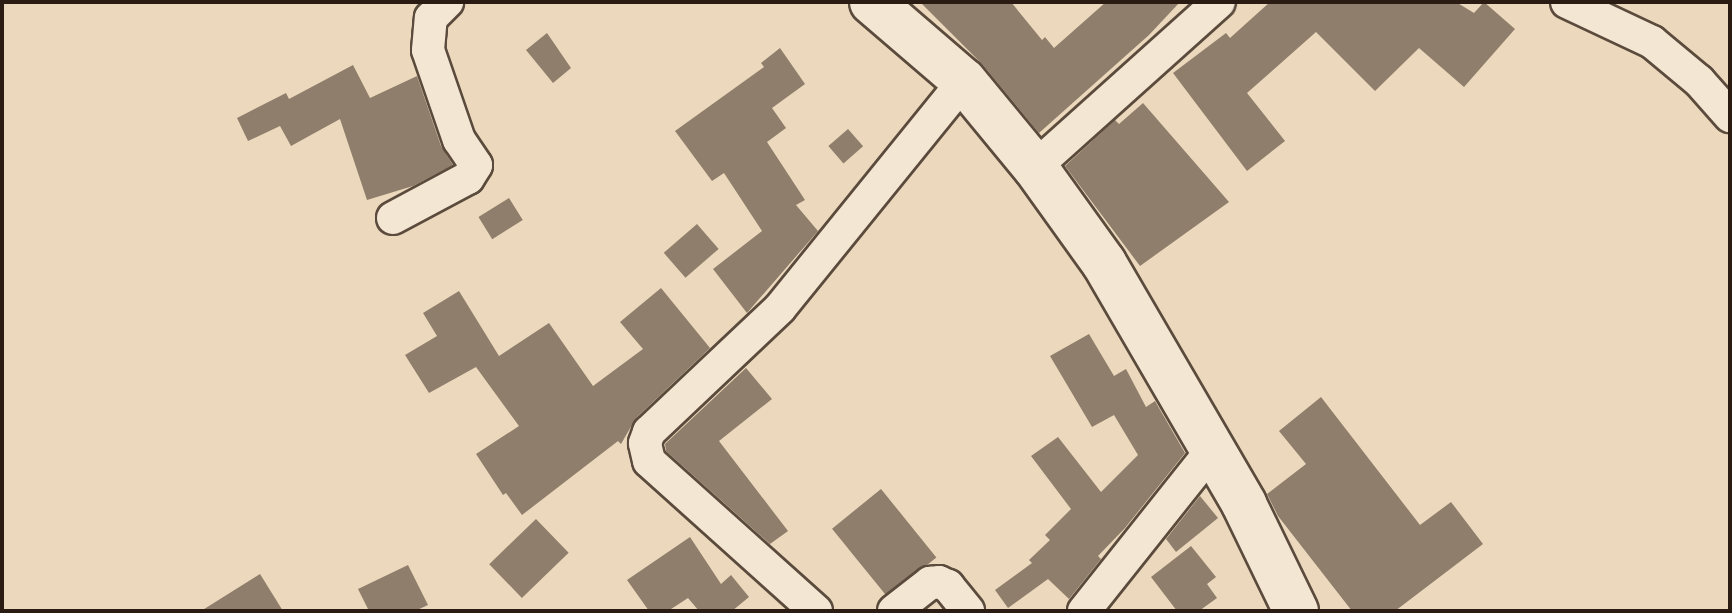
<!DOCTYPE html>
<html>
<head>
<meta charset="utf-8">
<style>
  body { margin:0 }
  #map { position:relative; width:1732px; height:613px; overflow:hidden; background:#ecd8bc; font-family:"IM FELL Double Pica",serif }
  div>[style] { position:absolute }
  .building>* { inset:0; background:#8f7e6b; transform-origin:0 0 }
  .roads { filter:drop-shadow(2px 0 #5b4b3d) drop-shadow(-2px 0 #5b4b3d) drop-shadow(0 2px #5b4b3d) drop-shadow(0 -2px #5b4b3d) }
  .street>* { height:32px; margin:-16px; padding:0 16px; transform-origin:16px; border-radius:16px; background:#f3e6d3 }
  .secondary>* { height:44px; margin:-22px; padding:0 22px; transform-origin:22px; border-radius:22px; background:#f3e6d3 }
  span { translate:-50% -50%; white-space:nowrap; text-align:center; line-height:1.15; -webkit-text-stroke:8px #f3e6d3; paint-order:stroke }
  .frame { position:absolute; inset:0; border:4px solid #2b1c13; pointer-events:none }
</style>
</head>
<body>
<div id="map">
  <div class="building">
    <div style="clip-path:polygon(920px 2px,1011px 2px,1042px 40px,1045px 37px,1054px 48px,1106px 2px,1180px 2px,1149px 35px,1039px 133px,983px 65px)"></div>
    <div style="clip-path:polygon(1270px 2px,1456px 2px,1474px 13px,1484px 2px,1515px 29px,1464px 87px,1419px 48px,1375px 91px,1316px 32px,1247px 93px,1285px 141px,1247px 171px,1173px 73px,1226px 33px,1230px 38px)"></div>
    <div style="clip-path:polygon(547px 33px,571px 68px,553px 83px,526px 50px)"></div>
    <div style="clip-path:polygon(780px 48px,805px 84px,772px 108px,786px 128px,767px 142px,805px 200px,796px 205px,818px 231px,747px 313px,713px 269px,762px 231px,724px 173px,712px 181px,675px 131px,764px 67px,761px 63px)"></div>
    <div style="clip-path:polygon(353px 65px,370px 98px,417px 76px,441px 146px,453px 165px,413px 186px,367px 200px,340px 119px,291px 146px,280px 126px,248px 141px,237px 118px,286px 93px,289px 99px)"></div>
    <div style="clip-path:polygon(1143px 103px,1229px 202px,1140px 266px,1065px 166px,1115px 120px,1119px 124px)"></div>
    <div style="left:848px;top:129px;width:23px;height:26px;rotate:49deg"></div>
    <div style="left:509px;top:198px;width:26px;height:36px;rotate:58deg"></div>
    <div style="left:697px;top:224px;width:33px;height:44px;rotate:49deg"></div>
    <div style="clip-path:polygon(661px 288px,710px 348px,636px 418px,621px 444px,618px 441px,522px 515px,506px 493px,503px 495px,476px 454px,519px 426px,476px 367px,429px 393px,405px 355px,437px 336px,423px 313px,459px 291px,499px 356px,549px 323px,593px 386px,643px 349px,620px 322px)"></div>
    <div style="clip-path:polygon(1089px 334px,1114px 376px,1126px 369px,1146px 407px,1155px 401px,1185px 453px,1125px 528px,1098px 556px,1101px 559px,1069px 599px,1048px 579px,1008px 608px,995px 590px,1032px 563px,1029px 560px,1050px 540px,1045px 535px,1071px 509px,1031px 456px,1058px 437px,1101px 492px,1138px 455px,1114px 415px,1092px 427px,1050px 356px)"></div>
    <div style="clip-path:polygon(746px 368px,772px 399px,719px 441px,788px 531px,770px 544px,666px 451px,665px 444px)"></div>
    <div style="clip-path:polygon(1321px 397px,1420px 525px,1451px 502px,1483px 544px,1395px 611px,1352px 611px,1278px 516px,1267px 494px,1306px 464px,1279px 431px)"></div>
    <div style="left:881px;top:489px;width:88px;height:63px;rotate:51deg"></div>
    <div style="clip-path:polygon(1200px 496px,1218px 518px,1176px 552px,1166px 539px)"></div>
    <div style="left:536px;top:519px;width:47px;height:65px;rotate:46deg"></div>
    <div style="clip-path:polygon(690px 537px,721px 584px,731px 575px,749px 597px,732px 611px,699px 611px,688px 598px,668px 611px,649px 611px,627px 580px)"></div>
    <div style="clip-path:polygon(1191px 546px,1216px 577px,1207px 584px,1217px 598px,1199px 611px,1177px 611px,1151px 577px)"></div>
    <div style="clip-path:polygon(408px 565px,428px 605px,415px 611px,369px 611px,358px 589px)"></div>
    <div style="clip-path:polygon(260px 574px,283px 611px,201px 611px)"></div>
  </div>
  <div class="roads">
    <div class="street">
      <div style="left:1567px;top:2px;width:94px;rotate:25.2deg"></div>
      <div style="left:1652px;top:42px;width:61px;rotate:39.7deg"></div>
      <div style="left:1699px;top:81px;width:47px;rotate:48.5deg"></div>
      <div style="left:1035px;top:167px;width:247px;rotate:-41.9deg"></div>
      <div style="left:393px;top:218px;width:85px;rotate:-28.1deg"></div>
      <div style="left:468px;top:178px;width:15px;rotate:-58deg"></div>
      <div style="left:476px;top:165px;width:30px;rotate:-124deg"></div>
      <div style="left:459px;top:140px;width:95px;rotate:-109deg"></div>
      <div style="left:428px;top:50px;width:32px;rotate:-85deg"></div>
      <div style="left:431px;top:18px;width:23px;rotate:-45deg"></div>
      <div style="left:816px;top:611px;width:224px;rotate:-138.1deg"></div>
      <div style="left:649px;top:461px;width:18px;rotate:-103deg"></div>
      <div style="left:645px;top:443px;width:12px;rotate:-70deg"></div>
      <div style="left:649px;top:432px;width:180px;rotate:-43.4deg"></div>
      <div style="left:780px;top:308px;width:292px;rotate:-51deg"></div>
      <div style="left:894px;top:611px;width:46px;rotate:-37.9deg"></div>
      <div style="left:930px;top:583px;width:9px;rotate:-6deg"></div>
      <div style="left:939px;top:582px;width:10px;rotate:24deg"></div>
      <div style="left:948px;top:586px;width:32px;rotate:51deg"></div>
      <div style="left:1084px;top:611px;width:207px;rotate:-51.5deg"></div>
    </div>
    <div class="secondary">
      <div style="left:872px;top:2px;width:121px;rotate:40.7deg"></div>
      <div style="left:964px;top:81px;width:112px;rotate:50.5deg"></div>
      <div style="left:1035px;top:167px;width:118px;rotate:54.3deg"></div>
      <div style="left:1104px;top:263px;width:279px;rotate:59.8deg"></div>
      <div style="left:1244px;top:504px;width:119px;rotate:64.1deg"></div>
    </div>
  </div>
  <div class="frame"></div>
</div>
</body>
</html>
